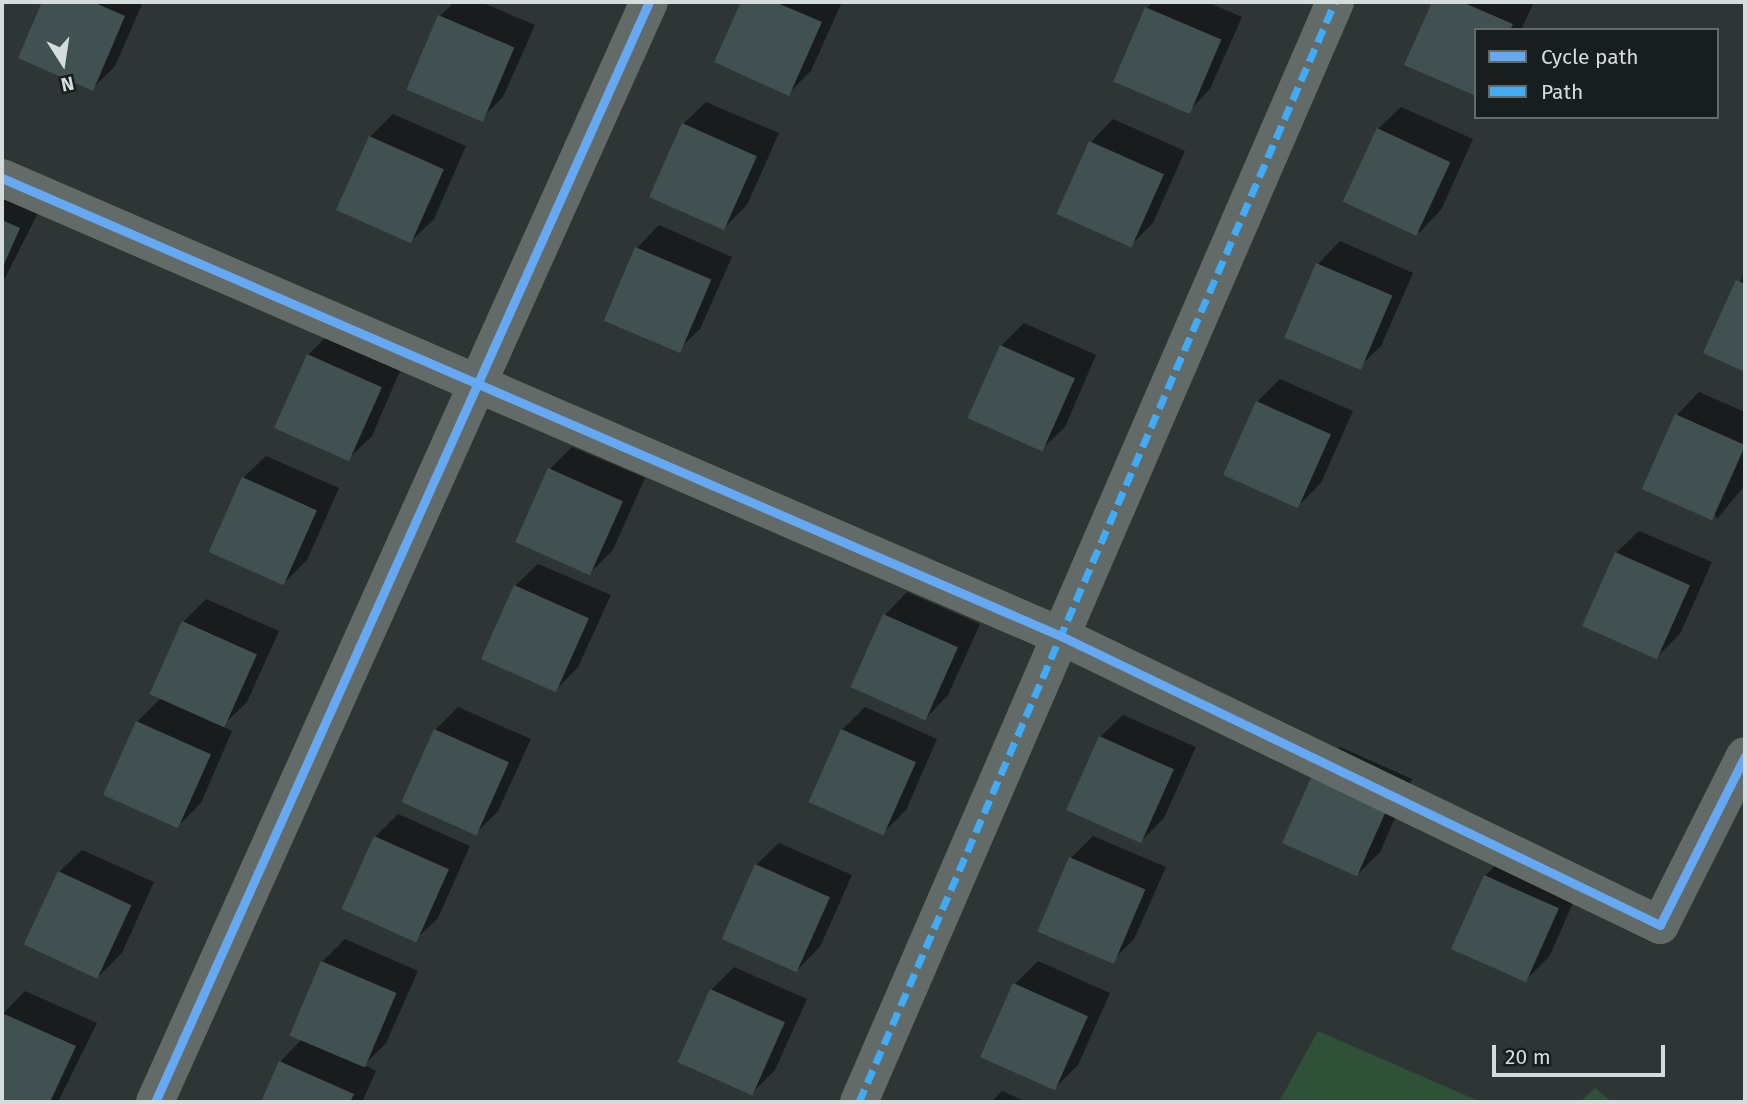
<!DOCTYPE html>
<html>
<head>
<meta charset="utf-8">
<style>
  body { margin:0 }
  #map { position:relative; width:1747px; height:1104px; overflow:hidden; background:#2e3535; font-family:"Fira Sans",sans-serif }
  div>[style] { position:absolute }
  .green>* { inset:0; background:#2f5137 }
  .shadow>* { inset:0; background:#0007 }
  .building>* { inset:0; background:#415152; transform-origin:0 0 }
  .minor>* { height:38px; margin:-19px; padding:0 19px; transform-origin:19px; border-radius:19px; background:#626b67 }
  .quiet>* { height:7px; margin-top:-3.5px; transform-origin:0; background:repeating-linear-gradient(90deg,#42abf6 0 14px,transparent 0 21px) }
  .cycleway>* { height:9px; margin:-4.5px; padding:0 4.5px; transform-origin:4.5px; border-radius:4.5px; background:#66a8f1 }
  span { translate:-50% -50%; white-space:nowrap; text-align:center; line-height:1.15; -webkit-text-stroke:5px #181e1e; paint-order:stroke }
  .frame { position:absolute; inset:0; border:4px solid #d4dcdc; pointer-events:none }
  .legend { position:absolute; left:1474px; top:28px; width:245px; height:91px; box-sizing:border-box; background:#181e1e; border:2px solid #636a6a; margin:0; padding:9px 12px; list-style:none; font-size:21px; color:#d4dcdc }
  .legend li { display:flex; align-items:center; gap:14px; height:35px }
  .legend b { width:35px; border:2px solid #636a6a }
  .north { position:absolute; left:28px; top:28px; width:70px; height:70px; -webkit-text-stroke:5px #181e1e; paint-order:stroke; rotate:168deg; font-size:19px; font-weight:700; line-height:28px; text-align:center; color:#d4dcdc }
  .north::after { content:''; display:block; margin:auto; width:24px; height:32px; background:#d4dcdc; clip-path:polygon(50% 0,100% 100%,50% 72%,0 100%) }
  .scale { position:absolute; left:1492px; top:1045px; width:173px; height:32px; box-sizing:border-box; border:4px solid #d4dcdc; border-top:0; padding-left:9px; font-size:21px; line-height:24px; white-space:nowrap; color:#d4dcdc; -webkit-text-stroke:5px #181e1e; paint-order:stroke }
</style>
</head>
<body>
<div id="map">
  <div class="green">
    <div style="clip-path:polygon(1318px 1031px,1481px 1102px,1279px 1102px)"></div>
    <div style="clip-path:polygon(1595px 1088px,1612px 1102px,1580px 1102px)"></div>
  </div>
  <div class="shadow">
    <div style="clip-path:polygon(44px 2px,143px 2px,115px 66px,92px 89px,20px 57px)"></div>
    <div style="clip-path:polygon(454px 2px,481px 2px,535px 25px,503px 97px,480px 120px,440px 16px)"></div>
    <div style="clip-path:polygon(742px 2px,842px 2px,811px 71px,788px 94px,716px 62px)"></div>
    <div style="clip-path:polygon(1153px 2px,1207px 2px,1242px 17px,1210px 89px,1188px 112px,1147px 8px)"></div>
    <div style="clip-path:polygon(1434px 2px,1534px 2px,1521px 30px,1476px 30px,1407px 64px)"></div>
    <div style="clip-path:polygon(706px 102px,779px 133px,747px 205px,724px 228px,683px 124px)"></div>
    <div style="clip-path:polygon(1401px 107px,1473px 139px,1441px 210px,1419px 233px,1378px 129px)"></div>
    <div style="clip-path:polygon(393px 114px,466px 146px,434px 219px,411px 241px,370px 137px)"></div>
    <div style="clip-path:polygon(1113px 119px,1185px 151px,1153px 223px,1131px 245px,1058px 213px,1091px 142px)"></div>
    <div style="clip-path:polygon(2px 187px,42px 205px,2px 284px)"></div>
    <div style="clip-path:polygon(659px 225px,732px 257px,700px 329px,677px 351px,637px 248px)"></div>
    <div style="clip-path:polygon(1340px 241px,1413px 273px,1381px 346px,1358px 368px,1318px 264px)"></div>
    <div style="clip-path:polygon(1745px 272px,1745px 370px,1705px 352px)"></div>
    <div style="clip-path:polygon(1024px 323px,1096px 355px,1065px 427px,1042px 449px,1001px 346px)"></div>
    <div style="clip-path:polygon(331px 332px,403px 364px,372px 436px,349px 458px,308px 355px)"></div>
    <div style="clip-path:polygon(1280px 379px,1353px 411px,1321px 483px,1298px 506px,1257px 402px)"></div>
    <div style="clip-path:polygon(1699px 392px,1745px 412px,1745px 485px,1717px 519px,1677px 415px)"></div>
    <div style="clip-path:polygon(572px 447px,645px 478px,613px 550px,590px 573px,550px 469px)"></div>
    <div style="clip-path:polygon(266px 456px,339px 488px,307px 560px,284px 583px,243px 478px)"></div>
    <div style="clip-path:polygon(1639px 531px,1712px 562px,1680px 634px,1657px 657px,1616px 553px)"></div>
    <div style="clip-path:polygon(538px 564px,611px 595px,578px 667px,556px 690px,515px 586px)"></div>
    <div style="clip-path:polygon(907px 592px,980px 624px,948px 695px,926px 718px,853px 686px,885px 615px)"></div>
    <div style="clip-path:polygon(206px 599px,279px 631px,247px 702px,222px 726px,232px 731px,201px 803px,178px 826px,105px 794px,137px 722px,161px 698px,183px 622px)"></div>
    <div style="clip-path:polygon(458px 707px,531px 739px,498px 811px,476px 833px,435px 730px)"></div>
    <div style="clip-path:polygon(865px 707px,937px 739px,906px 810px,883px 833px,810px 801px,842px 730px)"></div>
    <div style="clip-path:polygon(1123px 715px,1196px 747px,1164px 818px,1141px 841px,1100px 737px)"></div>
    <div style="clip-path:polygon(1340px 747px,1412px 779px,1380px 852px,1358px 874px,1317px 770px)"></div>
    <div style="clip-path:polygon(398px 814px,470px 846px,438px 918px,415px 940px,375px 837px)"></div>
    <div style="clip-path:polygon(1093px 836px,1166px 867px,1134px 939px,1111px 962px,1071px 858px)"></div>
    <div style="clip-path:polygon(779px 843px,852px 875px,820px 947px,797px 970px,756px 865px)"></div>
    <div style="clip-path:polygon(82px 850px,154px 882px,122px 953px,99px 976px,59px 872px)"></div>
    <div style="clip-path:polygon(1508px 853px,1581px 885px,1549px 957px,1526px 980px,1485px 876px)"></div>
    <div style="clip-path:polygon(345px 939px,418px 971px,386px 1043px,364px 1065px,376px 1071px,362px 1102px,263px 1102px,280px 1062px,302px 1039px,290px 1034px,322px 962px)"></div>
    <div style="clip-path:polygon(1038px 961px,1110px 993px,1078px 1065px,1055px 1088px,1015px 984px)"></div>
    <div style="clip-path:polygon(734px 967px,807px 999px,775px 1070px,752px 1093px,711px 990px)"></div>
    <div style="clip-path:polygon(25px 991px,97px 1023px,58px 1102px,2px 1100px,2px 1015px)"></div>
    <div style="clip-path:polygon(1002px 1091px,1027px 1102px,991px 1102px)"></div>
  </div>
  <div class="building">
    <div style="clip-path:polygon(42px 2px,93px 2px,125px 16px,93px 91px,18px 58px)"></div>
    <div style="clip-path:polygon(741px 2px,775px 2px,822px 22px,789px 96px,714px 62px)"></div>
    <div style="clip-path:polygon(1432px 2px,1462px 2px,1513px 24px,1510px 30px,1476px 30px,1476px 96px,1404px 65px)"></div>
    <div style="left:1145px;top:7px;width:83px;height:81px;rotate:23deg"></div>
    <div style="left:438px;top:15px;width:83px;height:81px;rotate:23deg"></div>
    <div style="left:682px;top:123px;width:82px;height:81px;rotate:24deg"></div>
    <div style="left:1377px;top:128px;width:81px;height:81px;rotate:25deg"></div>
    <div style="left:369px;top:136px;width:82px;height:81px;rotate:24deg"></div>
    <div style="left:1089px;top:141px;width:82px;height:80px;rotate:24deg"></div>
    <div style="clip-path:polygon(2px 220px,20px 228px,2px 269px)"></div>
    <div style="left:635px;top:247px;width:83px;height:80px;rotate:23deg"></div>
    <div style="left:1316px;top:263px;width:83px;height:81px;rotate:23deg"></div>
    <div style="clip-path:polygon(1736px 280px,1745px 284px,1745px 372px,1703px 353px)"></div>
    <div style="left:1000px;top:345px;width:82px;height:80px;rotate:24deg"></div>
    <div style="left:307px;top:354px;width:82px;height:81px;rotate:24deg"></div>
    <div style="left:1256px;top:401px;width:82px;height:81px;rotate:24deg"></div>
    <div style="left:1675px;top:414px;width:77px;height:82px;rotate:24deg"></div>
    <div style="left:548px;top:468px;width:82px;height:81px;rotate:24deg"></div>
    <div style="left:242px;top:477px;width:82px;height:82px;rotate:24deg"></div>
    <div style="left:1615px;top:552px;width:82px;height:81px;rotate:24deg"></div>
    <div style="left:514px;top:585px;width:82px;height:81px;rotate:24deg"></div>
    <div style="left:883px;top:614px;width:82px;height:80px;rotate:24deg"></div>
    <div style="left:182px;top:621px;width:82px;height:80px;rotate:24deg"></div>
    <div style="left:136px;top:721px;width:82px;height:81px;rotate:24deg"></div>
    <div style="left:434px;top:729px;width:82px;height:80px;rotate:24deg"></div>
    <div style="left:841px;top:729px;width:82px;height:80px;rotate:24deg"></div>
    <div style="left:1099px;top:736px;width:82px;height:81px;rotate:24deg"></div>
    <div style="left:1315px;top:769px;width:82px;height:81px;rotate:24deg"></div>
    <div style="left:374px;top:836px;width:82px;height:80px;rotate:24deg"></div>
    <div style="left:1069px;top:857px;width:83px;height:81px;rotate:23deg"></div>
    <div style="left:755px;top:864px;width:82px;height:82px;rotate:24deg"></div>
    <div style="left:58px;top:871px;width:81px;height:81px;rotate:25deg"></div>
    <div style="left:1484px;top:875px;width:82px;height:81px;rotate:24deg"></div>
    <div style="left:321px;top:961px;width:82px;height:81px;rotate:23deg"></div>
    <div style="left:1013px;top:983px;width:82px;height:81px;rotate:24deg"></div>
    <div style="left:710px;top:989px;width:82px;height:80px;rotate:24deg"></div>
    <div style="clip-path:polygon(2px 1013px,76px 1046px,50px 1102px,2px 1102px)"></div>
    <div style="clip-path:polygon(279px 1061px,354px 1094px,350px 1102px,261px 1102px)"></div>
  </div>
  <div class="minor">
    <div style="left:2px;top:178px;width:1154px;rotate:23.39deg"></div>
    <div style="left:1061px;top:636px;width:665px;rotate:25.76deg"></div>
    <div style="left:1660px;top:925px;width:189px;rotate:-63.3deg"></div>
    <div style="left:155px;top:1102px;width:1206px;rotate:-65.82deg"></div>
    <div style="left:859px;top:1102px;width:1199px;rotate:-66.6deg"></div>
  </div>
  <div class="quiet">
    <div style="left:859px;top:1102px;width:1199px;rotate:-66.6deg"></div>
  </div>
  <div class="cycleway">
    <div style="left:2px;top:178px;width:1154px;rotate:23.39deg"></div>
    <div style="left:1061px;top:636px;width:665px;rotate:25.76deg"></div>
    <div style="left:1660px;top:925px;width:189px;rotate:-63.3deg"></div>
    <div style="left:155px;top:1102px;width:1206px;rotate:-65.82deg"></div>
  </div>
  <div class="frame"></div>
  <ul class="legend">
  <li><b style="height:9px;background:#66a8f1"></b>Cycle path</li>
  <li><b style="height:9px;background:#42abf6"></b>Path</li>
  </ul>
  <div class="north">N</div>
  <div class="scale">20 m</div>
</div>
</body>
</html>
